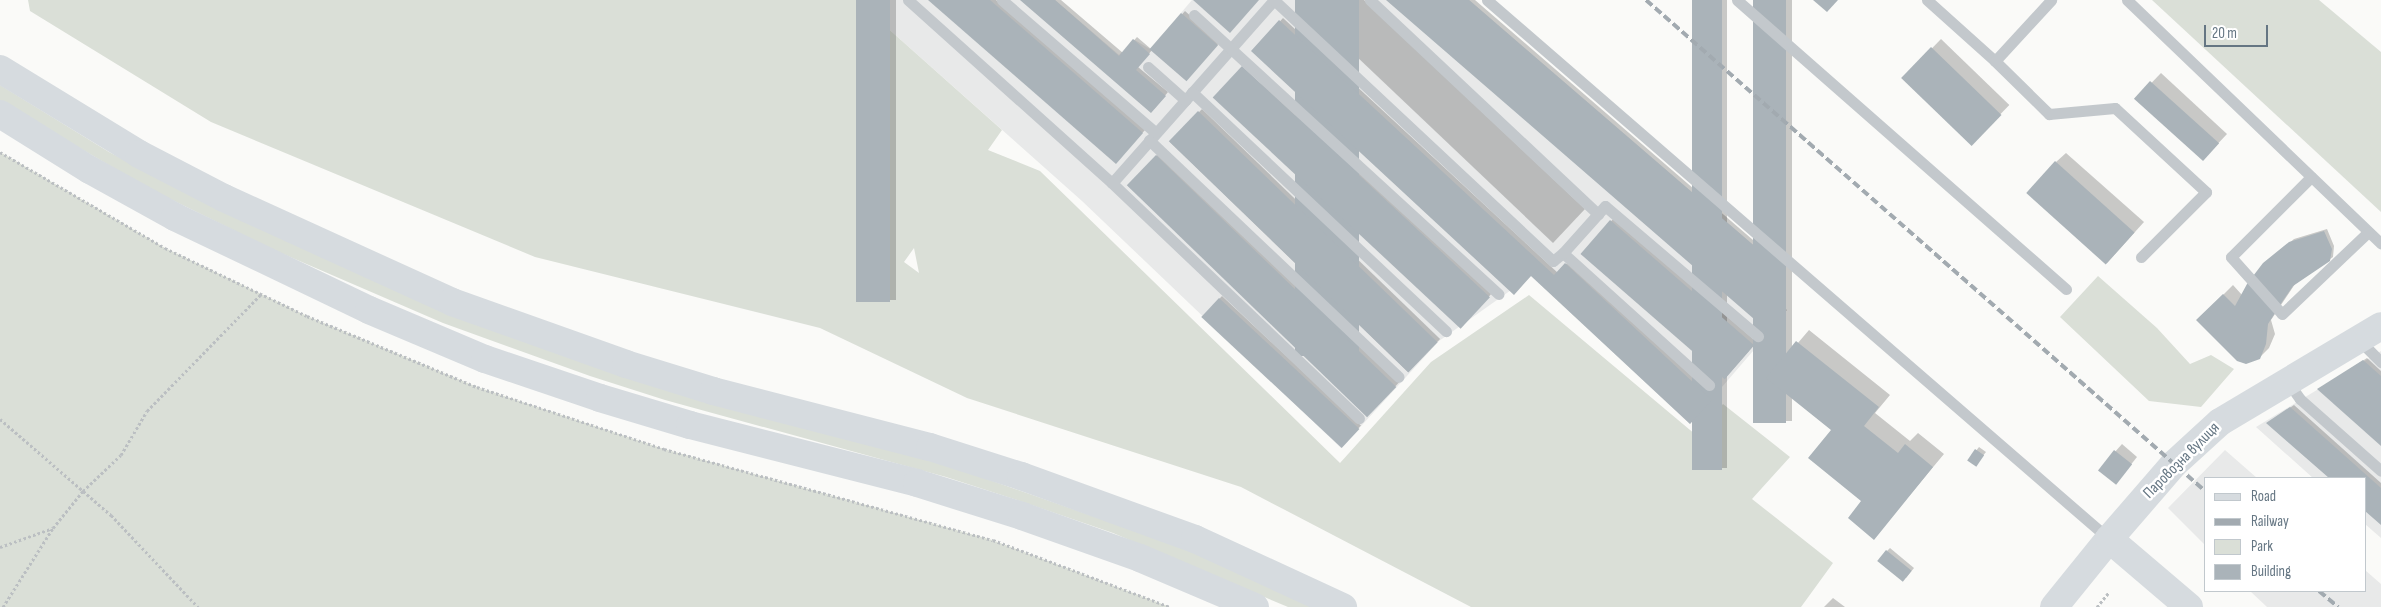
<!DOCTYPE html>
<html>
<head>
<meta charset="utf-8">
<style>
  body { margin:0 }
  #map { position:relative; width:2381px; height:607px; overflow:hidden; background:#fafaf8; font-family:"Sofia Sans Condensed",sans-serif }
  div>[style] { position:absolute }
  .built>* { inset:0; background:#e8e9e9 }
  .green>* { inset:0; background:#dadfd7 }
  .shadow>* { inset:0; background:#0003; transform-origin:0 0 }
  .building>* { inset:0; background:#aab3b9; transform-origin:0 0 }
  .path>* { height:3px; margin-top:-1.5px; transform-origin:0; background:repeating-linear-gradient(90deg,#bbbfc2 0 2.5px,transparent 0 5px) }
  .lane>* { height:11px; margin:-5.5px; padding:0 5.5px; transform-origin:5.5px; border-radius:5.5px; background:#c3c8cc }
  .secondary>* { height:28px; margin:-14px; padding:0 14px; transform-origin:14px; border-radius:14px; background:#d6dbdf }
  .rail>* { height:4px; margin-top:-2px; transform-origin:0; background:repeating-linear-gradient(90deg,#a2aab0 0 8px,transparent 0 12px) }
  span { translate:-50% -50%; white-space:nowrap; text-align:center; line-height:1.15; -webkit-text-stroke:5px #fff; paint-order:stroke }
  .street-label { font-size:16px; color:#657683 }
  .legend { position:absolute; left:2204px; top:477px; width:162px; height:115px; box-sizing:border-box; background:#fff; border:1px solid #c1c8cd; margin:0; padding:6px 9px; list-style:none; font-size:15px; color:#657683 }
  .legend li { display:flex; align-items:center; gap:10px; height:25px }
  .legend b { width:25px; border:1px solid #c1c8cd }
  .scale { position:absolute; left:2204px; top:25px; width:64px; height:22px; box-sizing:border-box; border:2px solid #657683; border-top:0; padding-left:6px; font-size:15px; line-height:18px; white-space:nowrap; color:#657683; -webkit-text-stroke:4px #fff; paint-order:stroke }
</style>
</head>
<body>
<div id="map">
  <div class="built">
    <div style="clip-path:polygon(856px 0,1055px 0,1119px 55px,1133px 39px,1150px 49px,1192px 0,1469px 0,1773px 262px,1753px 286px,1785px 314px,1690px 424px,1531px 276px,1439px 341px,1341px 448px,1082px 201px)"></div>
    <div style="clip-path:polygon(2381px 351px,2381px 538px,2365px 524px,2365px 478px,2313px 478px,2256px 427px)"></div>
    <div style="clip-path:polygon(2225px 450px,2257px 478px,2205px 478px,2205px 545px,2168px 508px)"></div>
    <div style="clip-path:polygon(2365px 570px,2381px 584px,2381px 607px,2267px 607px,2250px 591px,2365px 591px)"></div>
  </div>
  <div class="green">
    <div style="clip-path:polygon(evenodd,28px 0,856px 0,1002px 130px,988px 150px,1040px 171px,1340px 463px,1431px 362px,1529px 295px,1696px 435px,1723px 404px,1790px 457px,1752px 499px,1833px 563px,1801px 607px,1471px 607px,1241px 487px,967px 398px,820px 328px,535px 257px,211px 122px,30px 11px,28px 0,914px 248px,919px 273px,904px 262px,914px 248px)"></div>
    <div style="clip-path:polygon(2152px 0,2319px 0,2381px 52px,2381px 212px)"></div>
    <div style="clip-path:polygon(0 85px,109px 152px,222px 211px,1198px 553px,1319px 607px,1288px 607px,1113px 533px,1017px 500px,946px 477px,665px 400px,590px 376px,443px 323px,274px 250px,146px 187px,0 101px)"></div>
    <div style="clip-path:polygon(0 152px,165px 248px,307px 316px,477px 387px,664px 449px,992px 540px,1170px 607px,0 607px)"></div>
    <div style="clip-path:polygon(2098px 276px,2157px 328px,2190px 364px,2211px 355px,2234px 369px,2201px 407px,2149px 401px,2060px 317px)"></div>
  </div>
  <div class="shadow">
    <div style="left:857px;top:0;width:39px;height:300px"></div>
    <div style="clip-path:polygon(930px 0,996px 0,1145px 130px,1118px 160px)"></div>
    <div style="clip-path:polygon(1022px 0,1061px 0,1123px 53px,1137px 37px,1151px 49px,1185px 11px,1220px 42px,1186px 80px,1152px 50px,1138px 67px,1168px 92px,1154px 109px)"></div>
    <div style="clip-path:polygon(1297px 0,1364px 0,1585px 209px,1553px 243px)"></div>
    <div style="clip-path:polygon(1387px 0,1475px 0,1775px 259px,1755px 283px,1787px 310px,1772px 327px)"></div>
    <div style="left:1694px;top:0;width:33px;height:468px"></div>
    <div style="left:1755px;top:0;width:37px;height:421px"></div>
    <div style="clip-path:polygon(1283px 18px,1558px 273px,1569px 261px,1714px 397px,1690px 422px,1532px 274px,1253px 51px)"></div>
    <div style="left:1941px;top:39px;width:95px;height:54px;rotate:44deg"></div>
    <div style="clip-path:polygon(1245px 65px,1493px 292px,1463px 325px)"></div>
    <div style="clip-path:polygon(2161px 73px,2227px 134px,2212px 150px,2136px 99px)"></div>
    <div style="left:1202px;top:109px;width:331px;height:46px;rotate:44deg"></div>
    <div style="left:1159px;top:153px;width:332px;height:45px;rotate:43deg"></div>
    <div style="clip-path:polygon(2066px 153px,2144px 222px,2107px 263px,2056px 162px)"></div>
    <div style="left:1614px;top:218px;width:189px;height:48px;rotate:41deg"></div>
    <div style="clip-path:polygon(2327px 229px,2334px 246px,2333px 257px,2295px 284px,2271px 320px,2275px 334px,2269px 348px,2259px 358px,2198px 320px,2233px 285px,2242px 295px,2268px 261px,2294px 239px)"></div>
    <div style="left:1222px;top:296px;width:190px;height:28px;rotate:43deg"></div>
    <div style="clip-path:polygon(1809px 330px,1890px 395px,1875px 413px,1910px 441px,1918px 433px,1944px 454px,1874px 538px,1863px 501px,1832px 430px,1768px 378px)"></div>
    <div style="clip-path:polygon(2367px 358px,2381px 371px,2381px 444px,2319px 389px)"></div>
    <div style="clip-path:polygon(2294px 405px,2381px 483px,2381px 523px,2365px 509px,2365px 478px,2330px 478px,2268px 423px)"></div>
    <div style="clip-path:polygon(2122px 444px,2137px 457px,2121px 477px,2099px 470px)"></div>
    <div style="clip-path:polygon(1979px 447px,1986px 452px,1978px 462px,1969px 460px)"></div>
    <div style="clip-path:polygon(1890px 548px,1914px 568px,1906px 578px,1887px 551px)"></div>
    <div style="clip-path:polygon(1833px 598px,1845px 607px,1824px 607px)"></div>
  </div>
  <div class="building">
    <div style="left:856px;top:0;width:34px;height:302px"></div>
    <div style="clip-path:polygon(928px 0,990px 0,1143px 133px,1116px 164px)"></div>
    <div style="clip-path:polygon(1020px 0,1055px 0,1119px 56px,1133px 39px,1150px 54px,1136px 70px,1166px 96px,1151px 113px)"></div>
    <div style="clip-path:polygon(1193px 0,1259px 0,1230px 33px)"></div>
    <div style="left:1295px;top:0;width:64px;height:356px"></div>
    <div style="clip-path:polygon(1386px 0,1469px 0,1773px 262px,1753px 286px,1785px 314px,1769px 332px)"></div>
    <div style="left:1692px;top:0;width:30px;height:470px"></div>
    <div style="left:1753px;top:0;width:33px;height:423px"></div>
    <div style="clip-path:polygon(1813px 0,1838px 0,1827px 12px)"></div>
    <div style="left:1181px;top:13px;width:49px;height:48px;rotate:41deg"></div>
    <div style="clip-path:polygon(1279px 20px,1554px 275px,1565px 263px,1712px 400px,1690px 424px,1531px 276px,1514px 295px,1251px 51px)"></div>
    <div style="left:1931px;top:47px;width:98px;height:43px;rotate:44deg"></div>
    <div style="left:1242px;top:66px;width:339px;height:43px;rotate:43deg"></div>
    <div style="left:2150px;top:81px;width:93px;height:24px;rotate:42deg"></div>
    <div style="left:1198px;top:111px;width:333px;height:42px;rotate:44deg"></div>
    <div style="left:1156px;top:155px;width:334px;height:42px;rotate:44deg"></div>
    <div style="left:2055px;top:161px;width:107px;height:43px;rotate:42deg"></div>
    <div style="left:1610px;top:220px;width:191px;height:45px;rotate:41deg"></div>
    <div style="clip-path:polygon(2324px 231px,2332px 249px,2330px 261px,2293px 286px,2282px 302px,2268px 324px,2266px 344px,2260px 359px,2246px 364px,2237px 361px,2196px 320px,2223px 294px,2235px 306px,2247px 284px,2263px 263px,2289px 242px)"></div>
    <div style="left:1219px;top:298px;width:192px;height:26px;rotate:43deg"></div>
    <div style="clip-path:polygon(1796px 341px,1879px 407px,1864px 426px,1898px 453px,1905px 444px,1933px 467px,1874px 540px,1848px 518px,1861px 501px,1808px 458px,1831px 430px,1766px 378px)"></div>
    <div style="clip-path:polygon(2363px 360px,2381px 376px,2381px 446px,2317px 389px)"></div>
    <div style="clip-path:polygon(2290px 407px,2381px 488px,2381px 525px,2365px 511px,2365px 478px,2329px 478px,2266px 423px)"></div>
    <div style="left:1975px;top:449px;width:11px;height:14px;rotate:34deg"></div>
    <div style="left:2114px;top:450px;width:23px;height:26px;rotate:38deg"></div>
    <div style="left:1886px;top:550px;width:33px;height:14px;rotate:39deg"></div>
  </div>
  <div class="path">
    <div style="left:0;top:152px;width:191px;rotate:30.2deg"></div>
    <div style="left:165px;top:248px;width:157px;rotate:25.6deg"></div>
    <div style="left:307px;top:316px;width:184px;rotate:22.7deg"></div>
    <div style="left:477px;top:387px;width:197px;rotate:18.3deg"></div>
    <div style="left:664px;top:449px;width:341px;rotate:15.5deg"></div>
    <div style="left:993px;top:540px;width:189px;rotate:20.7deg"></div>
    <div style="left:0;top:419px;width:147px;rotate:40.9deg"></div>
    <div style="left:111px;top:515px;width:127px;rotate:46.6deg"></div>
    <div style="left:0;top:547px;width:56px;rotate:-19.7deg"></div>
    <div style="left:53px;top:528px;width:48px;rotate:-51deg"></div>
    <div style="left:83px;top:491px;width:52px;rotate:-43.5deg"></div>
    <div style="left:121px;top:455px;width:51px;rotate:-59.4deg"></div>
    <div style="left:147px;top:411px;width:163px;rotate:-45.7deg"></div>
    <div style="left:3px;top:607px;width:93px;rotate:-57.7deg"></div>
    <div style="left:2097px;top:607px;width:19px;rotate:-51deg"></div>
  </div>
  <div class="lane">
    <div style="left:908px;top:0;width:274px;rotate:41.9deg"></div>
    <div style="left:1112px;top:183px;width:244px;rotate:-48.5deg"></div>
    <div style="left:1002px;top:0;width:202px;rotate:40.8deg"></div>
    <div style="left:1274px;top:0;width:382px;rotate:43.1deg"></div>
    <div style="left:1553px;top:261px;width:13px;rotate:-39deg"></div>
    <div style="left:1563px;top:253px;width:197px;rotate:42.1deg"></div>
    <div style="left:1370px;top:0;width:313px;rotate:43.2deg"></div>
    <div style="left:1487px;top:0;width:823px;rotate:40.91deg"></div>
    <div style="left:1737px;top:0;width:438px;rotate:41.3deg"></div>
    <div style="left:1927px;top:0;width:91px;rotate:41.9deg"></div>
    <div style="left:1995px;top:61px;width:83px;rotate:-47.4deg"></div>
    <div style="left:2127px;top:0;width:352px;rotate:43.8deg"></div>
    <div style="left:1194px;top:15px;width:413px;rotate:42.5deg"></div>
    <div style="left:1995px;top:61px;width:76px;rotate:44.5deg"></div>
    <div style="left:2049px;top:114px;width:66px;rotate:-5.2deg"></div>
    <div style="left:2115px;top:108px;width:124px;rotate:42.7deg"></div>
    <div style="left:2206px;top:192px;width:92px;rotate:135deg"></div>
    <div style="left:1148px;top:67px;width:50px;rotate:41.7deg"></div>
    <div style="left:1192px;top:92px;width:349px;rotate:43.3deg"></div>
    <div style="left:1149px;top:140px;width:344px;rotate:43.5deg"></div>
    <div style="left:2311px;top:177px;width:113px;rotate:135deg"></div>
    <div style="left:2231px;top:257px;width:76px;rotate:48.2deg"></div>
    <div style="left:2282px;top:314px;width:119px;rotate:-43.6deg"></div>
    <div style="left:1112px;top:183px;width:341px;rotate:43.6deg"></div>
    <div style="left:1563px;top:253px;width:63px;rotate:-48.2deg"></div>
    <div style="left:1605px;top:206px;width:201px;rotate:40.4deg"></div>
    <div style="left:2358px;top:339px;width:33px;rotate:45deg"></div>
    <div style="left:2288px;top:382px;width:21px;rotate:55deg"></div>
    <div style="left:2300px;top:399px;width:108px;rotate:41.6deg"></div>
  </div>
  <div class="secondary">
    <div style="left:0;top:69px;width:163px;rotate:31.4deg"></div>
    <div style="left:139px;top:154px;width:96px;rotate:27.4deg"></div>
    <div style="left:224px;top:198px;width:251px;rotate:24.5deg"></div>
    <div style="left:452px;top:302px;width:185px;rotate:19.6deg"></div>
    <div style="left:626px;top:364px;width:91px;rotate:17.2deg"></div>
    <div style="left:713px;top:391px;width:224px;rotate:14.5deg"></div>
    <div style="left:930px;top:447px;width:96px;rotate:17.7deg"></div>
    <div style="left:1021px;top:476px;width:185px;rotate:19.9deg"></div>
    <div style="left:1195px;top:539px;width:163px;rotate:24.7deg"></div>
    <div style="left:0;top:114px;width:106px;rotate:31.9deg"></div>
    <div style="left:90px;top:170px;width:97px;rotate:28.9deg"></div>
    <div style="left:175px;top:217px;width:215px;rotate:25.6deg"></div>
    <div style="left:369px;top:310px;width:126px;rotate:22.9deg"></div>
    <div style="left:485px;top:359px;width:121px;rotate:18.7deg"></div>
    <div style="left:600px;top:398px;width:94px;rotate:16.7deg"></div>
    <div style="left:690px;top:425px;width:234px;rotate:14.3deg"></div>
    <div style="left:917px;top:483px;width:110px;rotate:17.4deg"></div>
    <div style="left:1022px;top:516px;width:125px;rotate:19.6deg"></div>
    <div style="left:1140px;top:558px;width:125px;rotate:23.1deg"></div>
    <div style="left:2054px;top:607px;width:87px;rotate:-51deg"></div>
    <div style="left:2189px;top:607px;width:105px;rotate:-139.6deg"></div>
    <div style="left:2109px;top:539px;width:99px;rotate:-49.1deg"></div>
    <div style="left:2174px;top:464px;width:62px;rotate:-42.4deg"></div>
    <div style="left:2220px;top:422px;width:187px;rotate:-30.8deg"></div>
  </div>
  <div class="rail">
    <div style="left:1646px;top:0;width:744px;rotate:41.29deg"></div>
    <div style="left:2319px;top:591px;width:25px;rotate:40deg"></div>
  </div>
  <div class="street-label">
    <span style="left:2182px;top:461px;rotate:-45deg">Паровозна вулиця</span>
  </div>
  <ul class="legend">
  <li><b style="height:6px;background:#d6dbdf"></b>Road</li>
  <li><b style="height:6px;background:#a2aab0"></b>Railway</li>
  <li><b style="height:14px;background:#dadfd7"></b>Park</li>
  <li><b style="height:14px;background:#aab3b9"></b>Building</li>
  </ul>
  <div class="scale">20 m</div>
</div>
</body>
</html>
